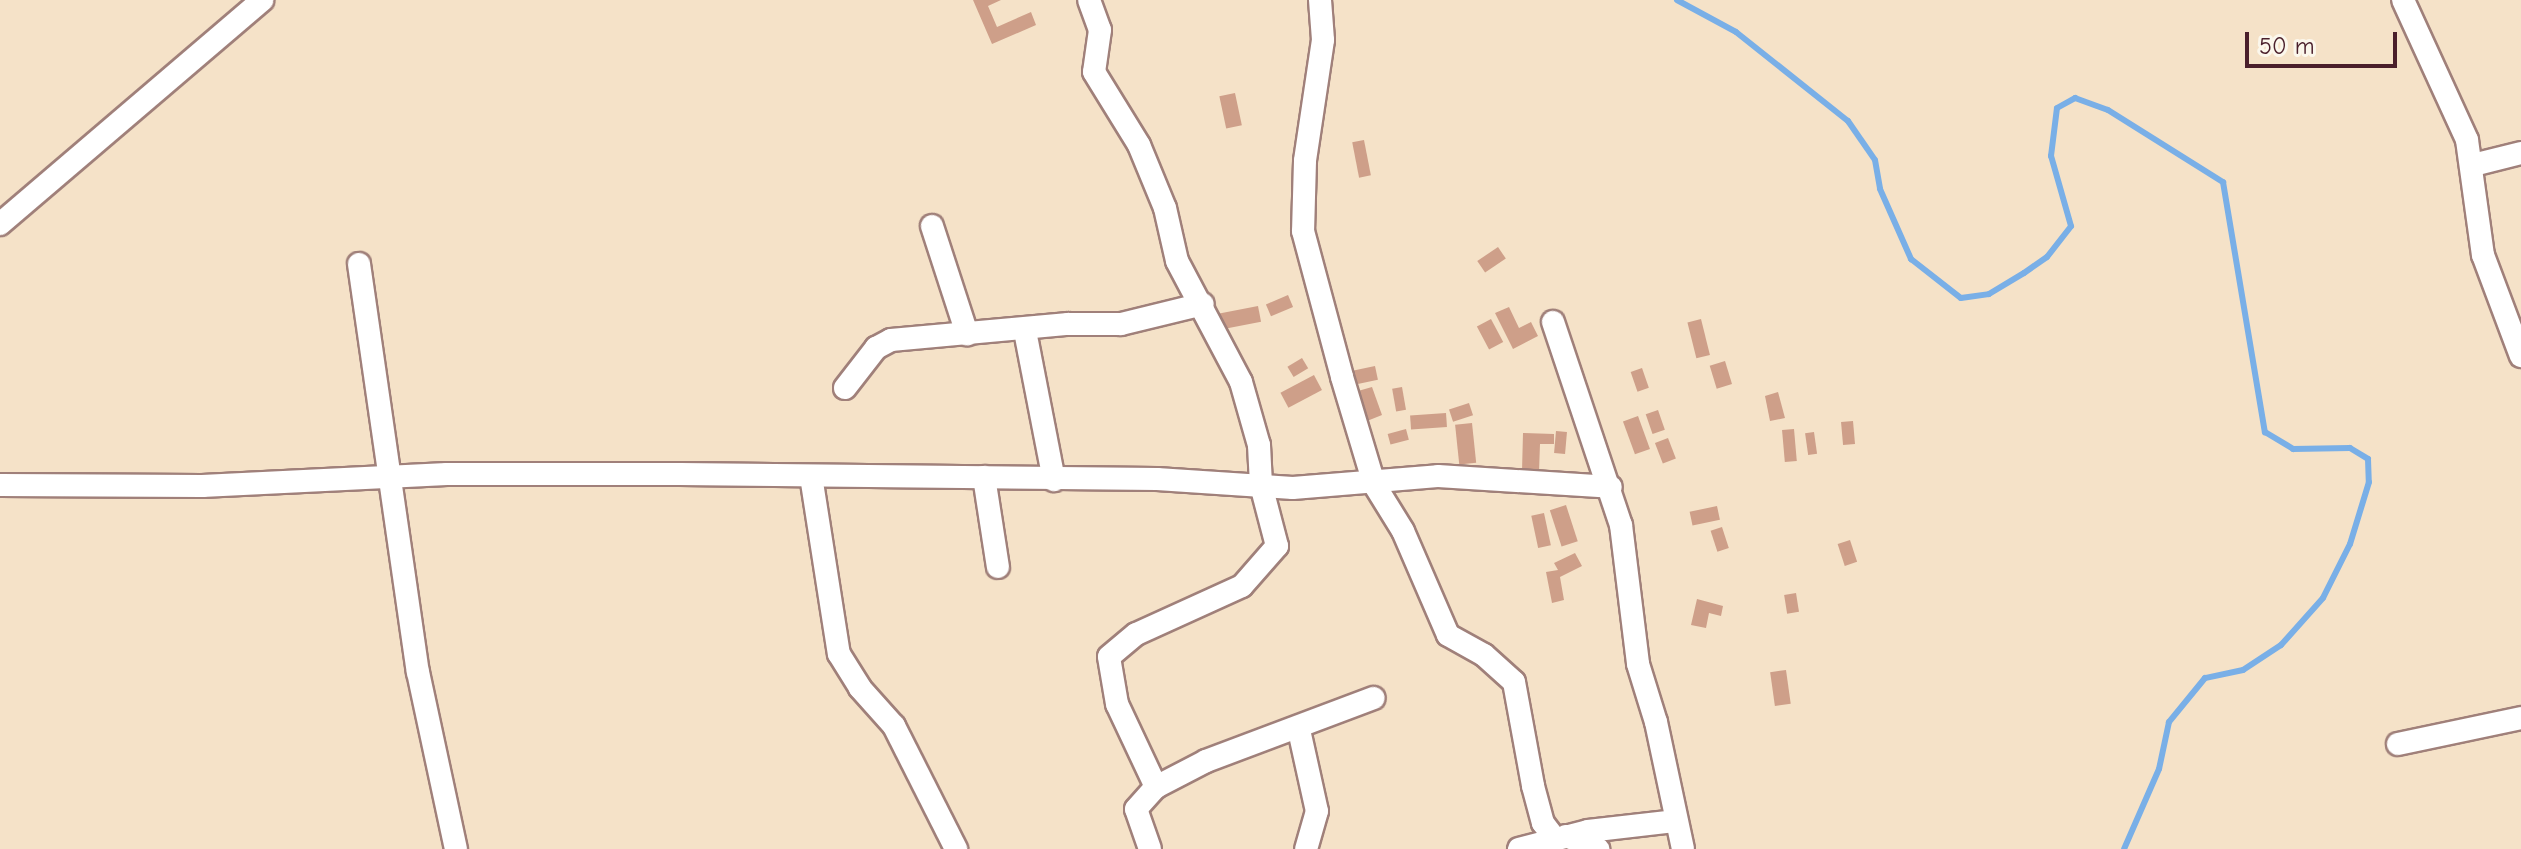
<!DOCTYPE html>
<html>
<head>
<meta charset="utf-8">
<style>
  body { margin:0 }
  #map { position:relative; width:2521px; height:849px; overflow:hidden; background:#f5e2c8; font-family:"Comic Neue",sans-serif }
  div>[style] { position:absolute }
  .stream>* { height:6px; margin:-3px; padding:0 3px; transform-origin:3px; border-radius:3px; background:#79afe7 }
  .building>* { inset:0; background:#ce9f89; transform-origin:0 0 }
  .roads { filter:drop-shadow(2px 0 #a0807a) drop-shadow(-2px 0 #a0807a) drop-shadow(0 2px #a0807a) drop-shadow(0 -2px #a0807a) }
  .minor>* { height:22px; margin:-11px; padding:0 11px; transform-origin:11px; border-radius:11px; background:#fff }
  span { translate:-50% -50%; white-space:nowrap; text-align:center; line-height:1.15; -webkit-text-stroke:6px #fbf7ec; paint-order:stroke }
  .scale { position:absolute; left:2245px; top:32px; width:152px; height:36px; box-sizing:border-box; border:4px solid #4a1f2b; border-top:0; padding-left:10px; font-size:24px; line-height:28px; white-space:nowrap; color:#4a1f2b; -webkit-text-stroke:6px #fbf7ec; paint-order:stroke }
</style>
</head>
<body>
<div id="map">
  <div class="stream">
    <div style="left:1677px;top:0;width:67px;rotate:28.5deg"></div>
    <div style="left:1736px;top:32px;width:143px;rotate:38.5deg"></div>
    <div style="left:1848px;top:121px;width:47px;rotate:55.3deg"></div>
    <div style="left:1875px;top:160px;width:29px;rotate:80deg"></div>
    <div style="left:1880px;top:189px;width:77px;rotate:66.1deg"></div>
    <div style="left:1911px;top:259px;width:63px;rotate:38deg"></div>
    <div style="left:1961px;top:298px;width:28px;rotate:-8deg"></div>
    <div style="left:1989px;top:294px;width:41px;rotate:-31deg"></div>
    <div style="left:2024px;top:273px;width:28px;rotate:-35deg"></div>
    <div style="left:2047px;top:257px;width:39px;rotate:-52deg"></div>
    <div style="left:2071px;top:226px;width:73px;rotate:-105.9deg"></div>
    <div style="left:2051px;top:156px;width:48px;rotate:-82.9deg"></div>
    <div style="left:2057px;top:108px;width:21px;rotate:-29deg"></div>
    <div style="left:2075px;top:98px;width:35px;rotate:20deg"></div>
    <div style="left:2108px;top:110px;width:136px;rotate:32.1deg"></div>
    <div style="left:2223px;top:182px;width:254px;rotate:80.5deg"></div>
    <div style="left:2265px;top:432px;width:33px;rotate:31deg"></div>
    <div style="left:2293px;top:449px;width:57px;rotate:-1deg"></div>
    <div style="left:2350px;top:448px;width:21px;rotate:31deg"></div>
    <div style="left:2368px;top:459px;width:23px;rotate:88deg"></div>
    <div style="left:2369px;top:482px;width:65px;rotate:107deg"></div>
    <div style="left:2350px;top:544px;width:60px;rotate:116.6deg"></div>
    <div style="left:2323px;top:598px;width:63px;rotate:131.8deg"></div>
    <div style="left:2281px;top:645px;width:45px;rotate:146.7deg"></div>
    <div style="left:2243px;top:670px;width:39px;rotate:168deg"></div>
    <div style="left:2205px;top:678px;width:57px;rotate:129.3deg"></div>
    <div style="left:2169px;top:722px;width:48px;rotate:102deg"></div>
    <div style="left:2159px;top:769px;width:87px;rotate:113.6deg"></div>
  </div>
  <div class="building">
    <div style="clip-path:polygon(973px 0,1001px 0,988px 6px,997px 27px,1031px 12px,1036px 25px,992px 44px)"></div>
    <div style="left:1235px;top:93px;width:33px;height:16px;rotate:78deg"></div>
    <div style="left:1364px;top:140px;width:36px;height:12px;rotate:79deg"></div>
    <div style="left:1498px;top:247px;width:14px;height:25px;rotate:56deg"></div>
    <div style="left:1288px;top:295px;width:13px;height:24px;rotate:67deg"></div>
    <div style="left:1258px;top:306px;width:16px;height:42px;rotate:79deg"></div>
    <div style="clip-path:polygon(1509px 307px,1519px 328px,1531px 322px,1538px 336px,1513px 349px,1495px 313px)"></div>
    <div style="left:1491px;top:319px;width:26px;height:16px;rotate:62deg"></div>
    <div style="left:1701px;top:319px;width:37px;height:14px;rotate:76deg"></div>
    <div style="left:1302px;top:358px;width:12px;height:17px;rotate:59deg"></div>
    <div style="left:1725px;top:361px;width:24px;height:16px;rotate:73deg"></div>
    <div style="left:1375px;top:366px;width:14px;height:23px;rotate:78deg"></div>
    <div style="left:1642px;top:368px;width:21px;height:12px;rotate:71deg"></div>
    <div style="left:1314px;top:375px;width:17px;height:38px;rotate:62deg"></div>
    <div style="clip-path:polygon(1372px 387px,1382px 415px,1367px 421px,1358px 391px)"></div>
    <div style="left:1402px;top:387px;width:23px;height:10px;rotate:80deg"></div>
    <div style="clip-path:polygon(1778px 392px,1785px 418px,1770px 421px,1765px 396px)"></div>
    <div style="left:1469px;top:403px;width:13px;height:21px;rotate:72deg"></div>
    <div style="left:1658px;top:410px;width:21px;height:13px;rotate:71deg"></div>
    <div style="left:1446px;top:413px;width:14px;height:36px;rotate:86deg"></div>
    <div style="left:1638px;top:416px;width:35px;height:16px;rotate:70deg"></div>
    <div style="left:1853px;top:421px;width:23px;height:12px;rotate:85deg"></div>
    <div style="left:1472px;top:423px;width:40px;height:17px;rotate:84deg"></div>
    <div style="left:1406px;top:429px;width:11px;height:19px;rotate:75deg"></div>
    <div style="left:1794px;top:429px;width:32px;height:12px;rotate:85deg"></div>
    <div style="left:1556px;top:431px;width:11px;height:22px;rotate:5deg"></div>
    <div style="left:1814px;top:432px;width:22px;height:9px;rotate:82deg"></div>
    <div style="clip-path:polygon(1523px 433px,1554px 434px,1554px 444px,1540px 444px,1539px 472px,1522px 471px)"></div>
    <div style="left:1668px;top:438px;width:22px;height:14px;rotate:69deg"></div>
    <div style="left:1566px;top:505px;width:38px;height:17px;rotate:72deg"></div>
    <div style="left:1717px;top:506px;width:14px;height:28px;rotate:78deg"></div>
    <div style="left:1544px;top:513px;width:33px;height:13px;rotate:78deg"></div>
    <div style="left:1722px;top:527px;width:22px;height:12px;rotate:72deg"></div>
    <div style="left:1850px;top:540px;width:23px;height:13px;rotate:72deg"></div>
    <div style="clip-path:polygon(1575px 553px,1582px 566px,1560px 577px,1564px 600px,1552px 603px,1546px 572px,1558px 570px,1554px 563px)"></div>
    <div style="left:1796px;top:593px;width:19px;height:12px;rotate:81deg"></div>
    <div style="clip-path:polygon(1697px 599px,1723px 606px,1721px 616px,1709px 613px,1706px 628px,1691px 625px)"></div>
    <div style="left:1786px;top:670px;width:34px;height:16px;rotate:82deg"></div>
  </div>
  <div class="roads">
    <div class="minor">
      <div style="left:1089px;top:0;width:32px;rotate:70deg"></div>
      <div style="left:1100px;top:30px;width:42px;rotate:98.1deg"></div>
      <div style="left:1094px;top:72px;width:86px;rotate:58.3deg"></div>
      <div style="left:1139px;top:145px;width:68px;rotate:67.6deg"></div>
      <div style="left:1165px;top:208px;width:54px;rotate:77.2deg"></div>
      <div style="left:1177px;top:261px;width:137px;rotate:62.1deg"></div>
      <div style="left:1241px;top:382px;width:66px;rotate:74.1deg"></div>
      <div style="left:1259px;top:445px;width:40px;rotate:87.1deg"></div>
      <div style="left:1261px;top:485px;width:63px;rotate:75.3deg"></div>
      <div style="left:1277px;top:546px;width:53px;rotate:131.2deg"></div>
      <div style="left:1242px;top:586px;width:116px;rotate:155.6deg"></div>
      <div style="left:1136px;top:634px;width:35px;rotate:140deg"></div>
      <div style="left:1109px;top:657px;width:48px;rotate:80.3deg"></div>
      <div style="left:1117px;top:704px;width:92px;rotate:64.8deg"></div>
      <div style="left:1320px;top:0;width:40px;rotate:85.7deg"></div>
      <div style="left:1323px;top:40px;width:122px;rotate:98.5deg"></div>
      <div style="left:1305px;top:161px;width:70px;rotate:91.6deg"></div>
      <div style="left:1303px;top:231px;width:151px;rotate:75deg"></div>
      <div style="left:1342px;top:377px;width:112px;rotate:73.3deg"></div>
      <div style="left:1374px;top:484px;width:55px;rotate:58.3deg"></div>
      <div style="left:1403px;top:531px;width:113px;rotate:66.6deg"></div>
      <div style="left:1448px;top:635px;width:41px;rotate:29.1deg"></div>
      <div style="left:1484px;top:655px;width:40px;rotate:42deg"></div>
      <div style="left:1514px;top:682px;width:106px;rotate:79.6deg"></div>
      <div style="left:1533px;top:786px;width:38px;rotate:75deg"></div>
      <div style="left:1543px;top:823px;width:20px;rotate:53deg"></div>
      <div style="left:2403px;top:0;width:154px;rotate:65.4deg"></div>
      <div style="left:2467px;top:140px;width:116px;rotate:82.1deg"></div>
      <div style="left:2483px;top:255px;width:108px;rotate:69.4deg"></div>
      <div style="left:2473px;top:165px;width:49px;rotate:-14deg"></div>
      <div style="left:0;top:224px;width:345px;rotate:-40.5deg"></div>
      <div style="left:932px;top:226px;width:114px;rotate:72deg"></div>
      <div style="left:359px;top:264px;width:412px;rotate:81.8deg"></div>
      <div style="left:418px;top:672px;width:181px;rotate:77.9deg"></div>
      <div style="left:1553px;top:322px;width:214px;rotate:71.5deg"></div>
      <div style="left:1621px;top:525px;width:140px;rotate:83deg"></div>
      <div style="left:1638px;top:664px;width:61px;rotate:72.8deg"></div>
      <div style="left:1656px;top:722px;width:130px;rotate:78deg"></div>
      <div style="left:1025px;top:331px;width:152px;rotate:79deg"></div>
      <div style="left:845px;top:388px;width:51px;rotate:-52.2deg"></div>
      <div style="left:876px;top:348px;width:17px;rotate:-28deg"></div>
      <div style="left:891px;top:340px;width:178px;rotate:-5.2deg"></div>
      <div style="left:1068px;top:324px;width:53px"></div>
      <div style="left:1121px;top:324px;width:84px;rotate:-13.7deg"></div>
      <div style="left:811px;top:476px;width:180px;rotate:81.1deg"></div>
      <div style="left:839px;top:654px;width:40px;rotate:58deg"></div>
      <div style="left:860px;top:688px;width:51px;rotate:48.2deg"></div>
      <div style="left:894px;top:726px;width:138px;rotate:63.2deg"></div>
      <div style="left:984px;top:477px;width:91px;rotate:81.2deg"></div>
      <div style="left:0;top:485px;width:202px;rotate:0.3deg"></div>
      <div style="left:202px;top:486px;width:245px;rotate:-2.8deg"></div>
      <div style="left:447px;top:474px;width:233px"></div>
      <div style="left:680px;top:474px;width:477px;rotate:0.6deg"></div>
      <div style="left:1157px;top:479px;width:136px;rotate:3.8deg"></div>
      <div style="left:1293px;top:488px;width:145px;rotate:-4.7deg"></div>
      <div style="left:1438px;top:476px;width:173px;rotate:3.6deg"></div>
      <div style="left:1299px;top:730px;width:83px;rotate:77.5deg"></div>
      <div style="left:1317px;top:811px;width:40px;rotate:106deg"></div>
      <div style="left:2398px;top:744px;width:126px;rotate:-11.9deg"></div>
      <div style="left:1566px;top:836px;width:35px;rotate:22deg"></div>
      <div style="left:1150px;top:849px;width:42px;rotate:-109.3deg"></div>
      <div style="left:1136px;top:809px;width:30px;rotate:-48deg"></div>
      <div style="left:1156px;top:787px;width:56px;rotate:-27.5deg"></div>
      <div style="left:1206px;top:761px;width:179px;rotate:-20.6deg"></div>
      <div style="left:1519px;top:849px;width:71px;rotate:-14.6deg"></div>
      <div style="left:1588px;top:831px;width:89px;rotate:-6.5deg"></div>
    </div>
  </div>
  <div class="scale">50 m</div>
</div>
</body>
</html>
